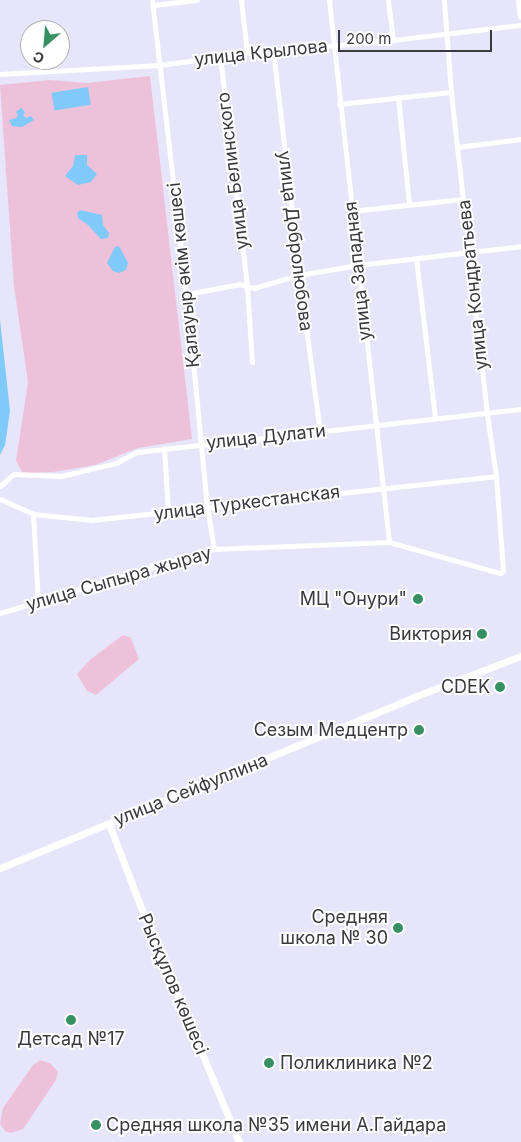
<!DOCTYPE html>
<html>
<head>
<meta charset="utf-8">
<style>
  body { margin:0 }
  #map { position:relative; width:521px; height:1142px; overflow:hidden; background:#e7e5f9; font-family:Inter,sans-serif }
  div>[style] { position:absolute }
  .green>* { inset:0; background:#eec1db }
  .water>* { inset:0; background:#7fcaf9; transform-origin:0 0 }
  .street>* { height:5px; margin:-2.5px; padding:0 2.5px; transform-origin:2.5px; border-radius:2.5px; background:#fff }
  .secondary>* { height:7px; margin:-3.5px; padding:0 3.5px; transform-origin:3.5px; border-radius:3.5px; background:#fff }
  .dots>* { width:14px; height:14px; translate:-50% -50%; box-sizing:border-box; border:2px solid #fff; border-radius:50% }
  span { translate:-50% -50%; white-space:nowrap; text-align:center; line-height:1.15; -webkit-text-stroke:4px #fff; paint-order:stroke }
  .street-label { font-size:18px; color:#3a3941 }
  .poi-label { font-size:18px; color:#3a3941 }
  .right { translate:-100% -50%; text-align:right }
  .left { translate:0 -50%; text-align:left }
  .north { position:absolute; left:20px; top:20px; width:50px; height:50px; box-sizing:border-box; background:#fff; border:1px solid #b0b0b3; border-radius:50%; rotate:207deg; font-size:14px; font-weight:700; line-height:20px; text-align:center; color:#3a3941 }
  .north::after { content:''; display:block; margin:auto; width:18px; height:22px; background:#378f64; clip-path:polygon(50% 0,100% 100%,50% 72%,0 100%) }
  .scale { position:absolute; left:338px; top:30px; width:154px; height:22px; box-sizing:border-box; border:2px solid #3a3941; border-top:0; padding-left:6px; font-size:15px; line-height:18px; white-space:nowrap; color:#3a3941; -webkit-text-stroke:4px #fff; paint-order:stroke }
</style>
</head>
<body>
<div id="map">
  <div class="green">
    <div style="clip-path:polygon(150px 76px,192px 439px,138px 448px,95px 465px,53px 472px,23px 473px,16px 461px,28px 382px,14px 286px,0 85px,50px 80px,87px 83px)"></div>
    <div style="clip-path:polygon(123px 635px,131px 638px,139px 659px,96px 695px,87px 691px,77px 674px,91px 659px)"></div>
    <div style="clip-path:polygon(41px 1060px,51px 1064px,58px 1072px,56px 1080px,23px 1129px,11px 1133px,5px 1131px,0 1124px,3px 1108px,33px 1065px)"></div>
  </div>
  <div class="water">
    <div style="left:88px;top:87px;width:18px;height:37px;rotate:81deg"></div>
    <div style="clip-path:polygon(21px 108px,25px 112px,23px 115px,26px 118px,31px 116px,34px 120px,22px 127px,12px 126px,9px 120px,16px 118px,18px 116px,16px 112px)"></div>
    <div style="clip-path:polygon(75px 155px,87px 155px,87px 165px,97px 174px,91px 182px,78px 185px,65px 176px,73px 166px)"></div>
    <div style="clip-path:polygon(80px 210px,102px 215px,103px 225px,109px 233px,108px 238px,101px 239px,88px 225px,78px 218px,77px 213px)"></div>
    <div style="clip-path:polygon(119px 246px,128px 263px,126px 270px,119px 273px,113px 271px,107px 263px,115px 247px)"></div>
    <div style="clip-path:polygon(0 320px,10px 411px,5px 445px,0 455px)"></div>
  </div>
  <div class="street">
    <div style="left:152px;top:0;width:312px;rotate:83.4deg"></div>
    <div style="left:188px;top:310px;width:197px;rotate:84.5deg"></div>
    <div style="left:207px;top:506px;width:44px;rotate:80.8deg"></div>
    <div style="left:241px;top:0;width:53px;rotate:83.5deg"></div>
    <div style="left:329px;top:0;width:545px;rotate:83.68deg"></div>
    <div style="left:388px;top:0;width:40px;rotate:82.9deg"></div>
    <div style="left:153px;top:5px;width:44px;rotate:-6.5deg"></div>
    <div style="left:273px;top:50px;width:226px;rotate:83.4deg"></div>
    <div style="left:299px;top:275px;width:158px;rotate:82.4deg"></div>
    <div style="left:220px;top:56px;width:233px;rotate:83.3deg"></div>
    <div style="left:247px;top:287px;width:75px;rotate:86.2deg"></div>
    <div style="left:0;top:74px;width:160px;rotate:-3.2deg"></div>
    <div style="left:160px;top:65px;width:88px;rotate:-7.9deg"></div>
    <div style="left:247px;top:53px;width:147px;rotate:-5.1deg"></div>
    <div style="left:393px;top:40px;width:129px;rotate:-6.7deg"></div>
    <div style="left:398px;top:97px;width:108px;rotate:84.1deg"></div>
    <div style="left:339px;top:104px;width:113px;rotate:-6.1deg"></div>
    <div style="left:457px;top:147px;width:64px;rotate:-7.1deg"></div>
    <div style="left:351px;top:211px;width:113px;rotate:-6.1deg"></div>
    <div style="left:416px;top:258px;width:161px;rotate:83.2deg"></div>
    <div style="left:187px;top:294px;width:54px;rotate:-10.7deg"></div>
    <div style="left:240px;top:284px;width:15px;rotate:16deg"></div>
    <div style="left:254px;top:288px;width:47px;rotate:-16.1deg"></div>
    <div style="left:299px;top:275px;width:60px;rotate:-9.6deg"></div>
    <div style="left:358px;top:265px;width:164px;rotate:-6.6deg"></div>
    <div style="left:164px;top:448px;width:64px;rotate:86.4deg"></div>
    <div style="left:0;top:486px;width:18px;rotate:-41deg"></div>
    <div style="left:14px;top:474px;width:47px;rotate:2.4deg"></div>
    <div style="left:61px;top:476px;width:57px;rotate:-13.3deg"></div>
    <div style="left:116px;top:463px;width:24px;rotate:-28deg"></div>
    <div style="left:137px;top:452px;width:386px;rotate:-6.4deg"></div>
    <div style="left:0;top:499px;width:36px;rotate:24deg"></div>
    <div style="left:33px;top:514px;width:59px;rotate:5.8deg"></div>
    <div style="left:92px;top:520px;width:406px;rotate:-6.2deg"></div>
    <div style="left:33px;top:514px;width:89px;rotate:86.8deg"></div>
    <div style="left:0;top:613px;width:223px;rotate:-16.7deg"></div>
    <div style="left:214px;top:549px;width:175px;rotate:-2.3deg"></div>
    <div style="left:389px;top:542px;width:107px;rotate:15.7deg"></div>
    <div style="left:492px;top:571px;width:9px;rotate:13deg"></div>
    <div style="left:501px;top:573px;width:3px;rotate:-45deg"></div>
    <div style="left:503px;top:571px;width:95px;rotate:-94.2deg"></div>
    <div style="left:496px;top:476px;width:63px;rotate:-98.3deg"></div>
    <div style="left:487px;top:414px;width:324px;rotate:-96.4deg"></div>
    <div style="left:451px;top:92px;width:92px;rotate:-94.4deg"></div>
  </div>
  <div class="secondary">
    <div style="left:519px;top:0;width:16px;rotate:83deg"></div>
    <div style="left:109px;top:824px;width:92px;rotate:69deg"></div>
    <div style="left:142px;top:910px;width:251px;rotate:67.3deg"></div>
    <div style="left:0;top:868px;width:448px;rotate:-22.4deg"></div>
    <div style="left:414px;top:697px;width:115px;rotate:-21deg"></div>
  </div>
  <div class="dots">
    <div style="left:418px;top:599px;background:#378f64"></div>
    <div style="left:482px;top:634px;background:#378f64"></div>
    <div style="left:500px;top:687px;background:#378f64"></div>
    <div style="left:419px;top:730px;background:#378f64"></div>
    <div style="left:398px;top:928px;background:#378f64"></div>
    <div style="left:71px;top:1020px;background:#378f64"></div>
    <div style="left:269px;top:1063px;background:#378f64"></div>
    <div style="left:96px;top:1125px;background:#378f64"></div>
  </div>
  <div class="street-label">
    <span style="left:261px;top:53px;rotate:-6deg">улица Крылова</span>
    <span style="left:233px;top:171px;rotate:-97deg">улица Белинского</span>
    <span style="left:295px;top:241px;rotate:83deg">улица Добролюбова</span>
    <span style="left:358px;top:271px;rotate:-96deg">улица Западная</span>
    <span style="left:184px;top:275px;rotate:-96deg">Қалауыр әкім көшесі</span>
    <span style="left:473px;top:285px;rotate:-96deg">улица Кондратьева</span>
    <span style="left:266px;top:437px;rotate:-6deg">улица Дулати</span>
    <span style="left:247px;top:503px;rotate:-7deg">улица Туркестанская</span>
    <span style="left:119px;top:579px;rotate:-16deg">улица Сыпыра жырау</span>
    <span style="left:191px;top:790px;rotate:-22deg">улица Сейфуллина</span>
    <span style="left:173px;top:984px;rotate:67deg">Рысқұлов көшесі</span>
  </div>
  <div class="poi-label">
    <span class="right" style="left:407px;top:599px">МЦ "Онури"</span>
    <span class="right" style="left:472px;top:634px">Виктория</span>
    <span class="right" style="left:490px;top:687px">CDEK</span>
    <span class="right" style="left:408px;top:730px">Сезым Медцентр</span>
    <span class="right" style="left:388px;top:928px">Средняя<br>школа № 30</span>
    <span style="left:71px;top:1039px">Детсад №17</span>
    <span class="left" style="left:280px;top:1063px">Поликлиника №2</span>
    <span class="left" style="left:106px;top:1125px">Средняя школа №35 имени А.Гайдара</span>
  </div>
  <div class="north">С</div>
  <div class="scale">200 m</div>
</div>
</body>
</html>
